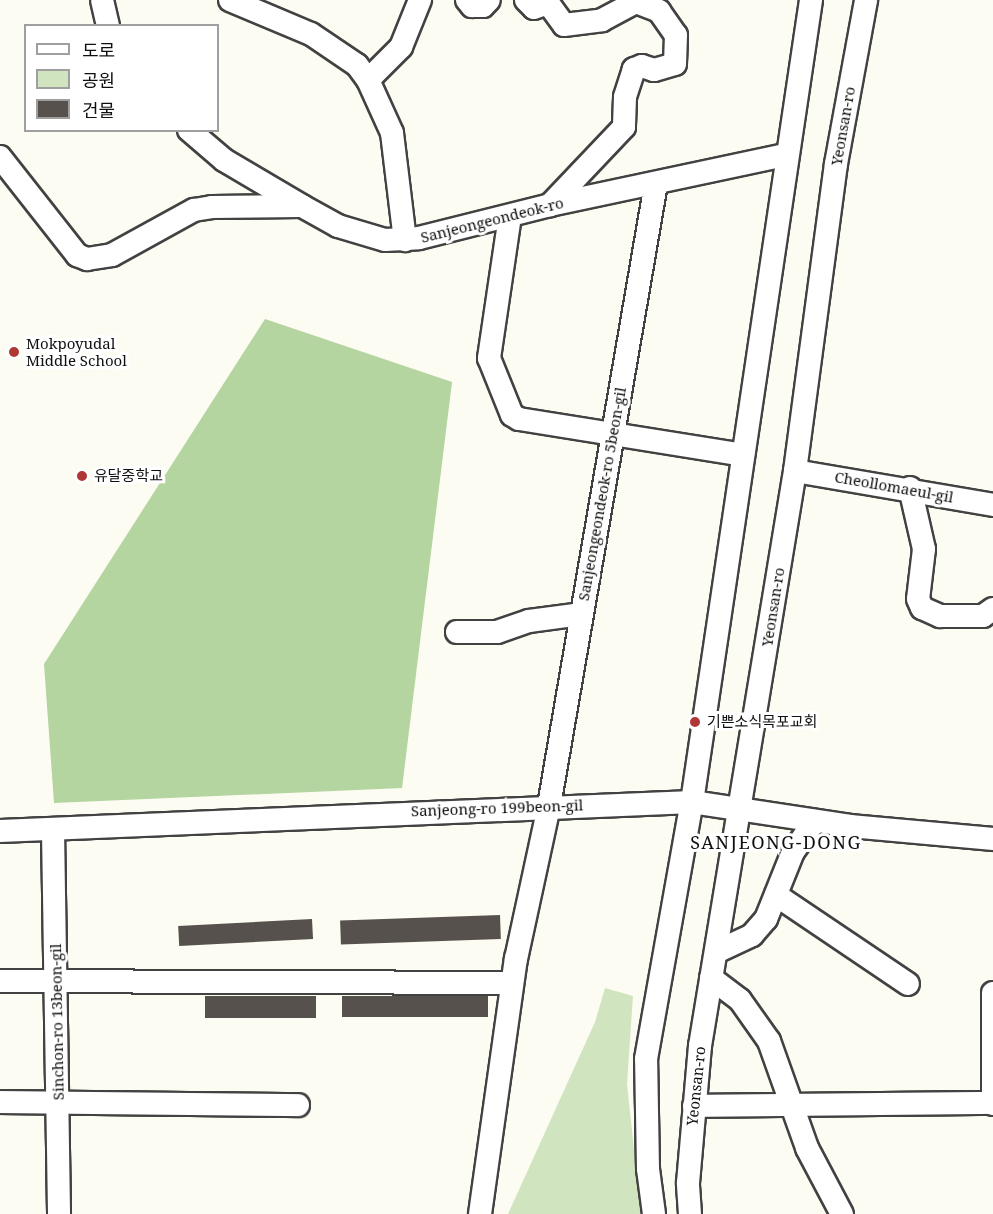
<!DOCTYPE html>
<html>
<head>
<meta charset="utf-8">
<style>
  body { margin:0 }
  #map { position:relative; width:993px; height:1214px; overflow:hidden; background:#fdfcf2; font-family:"Noto Serif","Noto Sans KR",serif }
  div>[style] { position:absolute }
  .green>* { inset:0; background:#d0e5bf }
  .forest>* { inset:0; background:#b4d4a0 }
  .building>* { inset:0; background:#56514c; transform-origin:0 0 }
  .roads { filter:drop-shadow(2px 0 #424242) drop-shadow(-2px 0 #424242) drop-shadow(0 2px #424242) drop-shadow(0 -2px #424242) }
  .minor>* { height:22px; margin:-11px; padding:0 11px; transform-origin:11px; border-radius:11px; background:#fff }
  .dots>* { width:16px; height:16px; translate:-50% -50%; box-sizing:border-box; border:3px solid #fff; border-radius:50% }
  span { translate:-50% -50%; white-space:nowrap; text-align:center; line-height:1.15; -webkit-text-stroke:6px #fff; paint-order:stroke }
  .street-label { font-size:15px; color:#0f0f0f }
  .poi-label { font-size:15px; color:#0f0f0f }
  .left { translate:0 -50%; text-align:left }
  .quarter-label { font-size:18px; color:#0f0f0f; letter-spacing:1.5px }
  .legend { position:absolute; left:24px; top:24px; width:195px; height:108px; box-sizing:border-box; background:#fff; border:2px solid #9f9f9f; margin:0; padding:8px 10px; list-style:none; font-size:18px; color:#0f0f0f }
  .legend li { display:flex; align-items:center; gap:12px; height:30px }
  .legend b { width:30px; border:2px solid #9f9f9f }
</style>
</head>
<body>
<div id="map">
  <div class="green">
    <div style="clip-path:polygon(605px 988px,633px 996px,627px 1084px,641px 1214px,508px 1214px,595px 1022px)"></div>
  </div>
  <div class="forest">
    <div style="clip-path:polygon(265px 319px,452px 382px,402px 788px,54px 803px,44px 664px)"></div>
  </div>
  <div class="building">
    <div style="left:500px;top:915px;width:24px;height:160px;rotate:88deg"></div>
    <div style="left:312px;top:919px;width:20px;height:134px;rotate:87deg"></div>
    <div style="left:205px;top:996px;width:111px;height:22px"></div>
    <div style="left:342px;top:996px;width:146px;height:21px"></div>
  </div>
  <div class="roads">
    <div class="minor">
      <div style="left:102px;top:0;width:27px;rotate:77deg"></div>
      <div style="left:230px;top:0;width:88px;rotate:22.8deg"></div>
      <div style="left:311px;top:34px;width:55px;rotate:34deg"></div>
      <div style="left:357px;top:65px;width:19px;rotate:54deg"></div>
      <div style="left:368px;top:80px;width:58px;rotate:65.6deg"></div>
      <div style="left:392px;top:133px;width:108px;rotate:83.1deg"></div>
      <div style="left:467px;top:0;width:8px;rotate:50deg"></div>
      <div style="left:472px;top:6px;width:11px"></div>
      <div style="left:483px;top:6px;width:8px;rotate:-45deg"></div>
      <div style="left:526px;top:0;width:11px;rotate:45deg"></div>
      <div style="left:534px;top:8px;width:15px;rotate:-20deg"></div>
      <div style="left:548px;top:3px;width:27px;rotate:54deg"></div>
      <div style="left:564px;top:25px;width:38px;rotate:-7deg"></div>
      <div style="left:602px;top:20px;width:38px;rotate:-28deg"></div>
      <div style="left:636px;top:2px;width:25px;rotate:21deg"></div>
      <div style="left:659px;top:11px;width:29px;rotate:55deg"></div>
      <div style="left:676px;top:35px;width:29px;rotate:92deg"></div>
      <div style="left:675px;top:64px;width:22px;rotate:164deg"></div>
      <div style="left:654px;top:70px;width:13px;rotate:-162deg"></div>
      <div style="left:642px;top:66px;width:9px;rotate:159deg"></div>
      <div style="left:634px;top:69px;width:29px;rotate:108deg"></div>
      <div style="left:625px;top:97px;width:30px;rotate:92deg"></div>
      <div style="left:624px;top:127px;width:108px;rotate:133.5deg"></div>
      <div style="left:368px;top:80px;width:47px;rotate:-45deg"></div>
      <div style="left:401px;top:47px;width:51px;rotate:-68deg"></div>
      <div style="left:189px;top:130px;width:46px;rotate:40.6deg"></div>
      <div style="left:224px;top:160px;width:91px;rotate:30.5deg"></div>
      <div style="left:302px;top:206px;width:41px;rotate:29.1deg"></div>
      <div style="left:338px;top:226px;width:49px;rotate:16.6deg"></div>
      <div style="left:385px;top:240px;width:34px;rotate:-3deg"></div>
      <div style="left:419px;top:238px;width:135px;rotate:-14.1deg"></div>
      <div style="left:550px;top:205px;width:240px;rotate:-12deg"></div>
      <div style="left:0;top:157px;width:125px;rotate:51.8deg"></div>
      <div style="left:77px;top:255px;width:11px;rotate:22deg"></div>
      <div style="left:87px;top:259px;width:25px;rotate:-9deg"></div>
      <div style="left:112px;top:255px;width:94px;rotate:-28.8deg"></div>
      <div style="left:194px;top:210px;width:18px;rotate:-9deg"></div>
      <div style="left:212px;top:207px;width:89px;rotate:-0.6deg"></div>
      <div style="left:510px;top:216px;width:144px;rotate:98.4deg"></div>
      <div style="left:489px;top:358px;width:61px;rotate:68deg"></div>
      <div style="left:512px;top:415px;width:8px;rotate:30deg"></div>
      <div style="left:519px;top:419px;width:227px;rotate:9.1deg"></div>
      <div style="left:795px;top:471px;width:201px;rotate:9.7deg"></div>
      <div style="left:910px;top:488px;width:63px;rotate:77.1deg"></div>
      <div style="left:924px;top:549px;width:50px;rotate:96.8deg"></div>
      <div style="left:918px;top:599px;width:10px;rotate:66deg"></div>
      <div style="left:922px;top:608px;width:20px;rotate:24deg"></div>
      <div style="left:940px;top:616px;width:43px"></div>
      <div style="left:983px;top:616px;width:12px;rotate:-35deg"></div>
      <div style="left:457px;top:632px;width:40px"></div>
      <div style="left:497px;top:632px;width:34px;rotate:-19deg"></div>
      <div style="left:529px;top:621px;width:52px;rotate:-7.7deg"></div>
      <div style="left:53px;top:830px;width:384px;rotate:89.1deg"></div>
      <div style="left:0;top:831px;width:693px;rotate:-2.4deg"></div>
      <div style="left:692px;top:802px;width:160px;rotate:8.6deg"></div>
      <div style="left:850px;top:826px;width:144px;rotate:5.2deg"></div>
      <div style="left:776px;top:895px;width:159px;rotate:34deg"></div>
      <div style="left:716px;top:952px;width:40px;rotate:-25deg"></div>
      <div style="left:752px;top:935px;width:21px;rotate:-49deg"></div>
      <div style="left:766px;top:919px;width:72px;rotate:-68.1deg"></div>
      <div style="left:793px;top:852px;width:38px;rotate:-55deg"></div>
      <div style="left:711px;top:978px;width:36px;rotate:37deg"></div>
      <div style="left:740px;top:1000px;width:50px;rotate:54.7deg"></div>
      <div style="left:769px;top:1041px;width:114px;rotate:70.4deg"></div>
      <div style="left:807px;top:1148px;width:75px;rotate:62.1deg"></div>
      <div style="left:0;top:981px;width:512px;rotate:0.22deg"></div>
      <div style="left:993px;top:993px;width:111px;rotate:90deg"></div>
      <div style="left:0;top:1102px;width:298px;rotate:0.6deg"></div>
      <div style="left:694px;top:1106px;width:299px;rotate:-0.6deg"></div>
      <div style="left:480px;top:1214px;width:258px;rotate:-82deg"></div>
      <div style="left:516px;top:959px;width:157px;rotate:-77.8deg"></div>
      <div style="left:549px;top:806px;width:632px;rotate:-80.25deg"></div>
      <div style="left:654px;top:1214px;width:45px;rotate:-97.6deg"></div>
      <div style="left:648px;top:1169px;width:110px;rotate:-91deg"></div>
      <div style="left:646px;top:1059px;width:261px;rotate:-79.9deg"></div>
      <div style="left:692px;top:802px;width:811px;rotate:-81.56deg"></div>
      <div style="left:690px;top:1214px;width:31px;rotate:-94deg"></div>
      <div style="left:688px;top:1183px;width:138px;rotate:-85deg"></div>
      <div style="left:700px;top:1046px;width:583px;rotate:-80.62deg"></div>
      <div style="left:795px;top:471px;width:310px;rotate:-82.4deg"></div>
      <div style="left:836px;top:164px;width:167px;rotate:-79.6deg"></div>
    </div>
  </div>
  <div class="dots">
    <div style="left:14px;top:352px;background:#af3736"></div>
    <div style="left:82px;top:476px;background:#af3736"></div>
    <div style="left:695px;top:722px;background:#af3736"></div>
  </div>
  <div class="street-label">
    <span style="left:843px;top:126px;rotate:-80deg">Yeonsan-ro</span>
    <span style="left:492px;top:220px;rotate:-14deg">Sanjeongeondeok-ro</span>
    <span style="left:894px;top:487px;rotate:10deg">Cheollomaeul-gil</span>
    <span style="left:602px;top:494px;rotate:-80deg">Sanjeongeondeok-ro 5beon-gil</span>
    <span style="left:773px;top:607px;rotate:-81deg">Yeonsan-ro</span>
    <span style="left:497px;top:808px;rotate:-2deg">Sanjeong-ro 199beon-gil</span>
    <span style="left:57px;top:1022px;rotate:-91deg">Sinchon-ro 13beon-gil</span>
    <span style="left:696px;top:1086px;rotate:-84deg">Yeonsan-ro</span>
  </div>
  <div class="poi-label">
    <span class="left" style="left:26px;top:352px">Mokpoyudal<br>Middle School</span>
    <span class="left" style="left:94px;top:476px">유달중학교</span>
    <span class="left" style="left:707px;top:722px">기쁜소식목포교회</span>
  </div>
  <div class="quarter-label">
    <span style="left:776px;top:842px">SANJEONG-DONG</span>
  </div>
  <ul class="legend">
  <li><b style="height:8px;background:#fff"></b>도로</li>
  <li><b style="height:16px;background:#d0e5bf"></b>공원</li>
  <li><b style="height:16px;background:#56514c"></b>건물</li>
  </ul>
</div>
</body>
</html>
